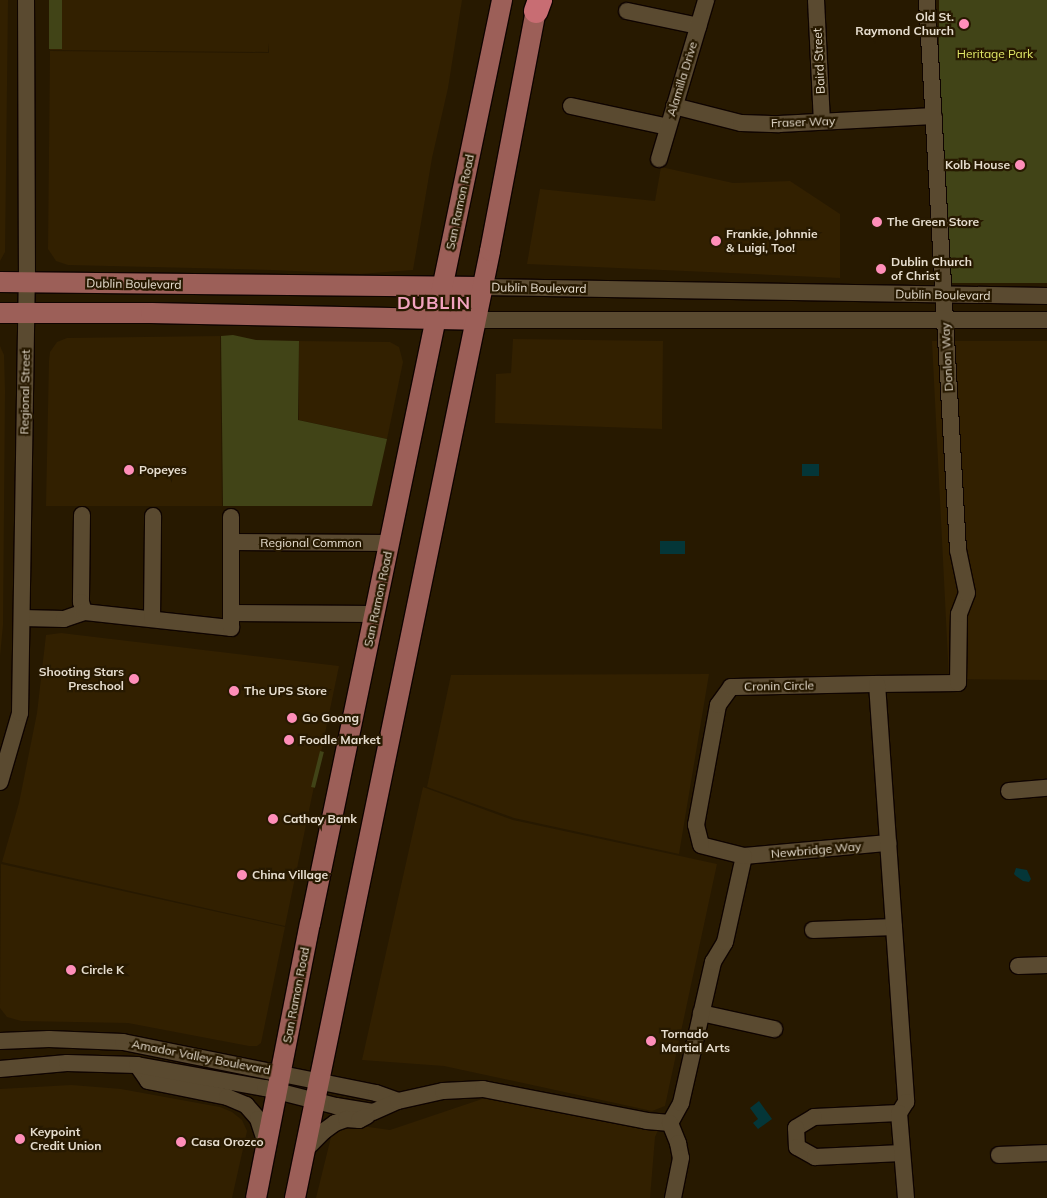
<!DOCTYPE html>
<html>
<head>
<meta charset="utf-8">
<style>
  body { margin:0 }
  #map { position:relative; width:1047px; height:1198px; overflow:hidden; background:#271900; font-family:Mulish,sans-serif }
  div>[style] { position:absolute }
  .built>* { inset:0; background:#322000 }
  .green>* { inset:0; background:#414417; transform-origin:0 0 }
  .water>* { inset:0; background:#043638; transform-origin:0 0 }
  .roads { filter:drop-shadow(1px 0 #0f0400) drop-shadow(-1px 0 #0f0400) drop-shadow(0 1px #0f0400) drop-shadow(0 -1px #0f0400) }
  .minor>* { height:16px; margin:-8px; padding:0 8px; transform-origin:8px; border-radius:8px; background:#5a4a30 }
  .major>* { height:20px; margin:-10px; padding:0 10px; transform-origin:10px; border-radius:10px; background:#9c5f58 }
  .highway>* { height:24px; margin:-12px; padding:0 12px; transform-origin:12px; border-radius:12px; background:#c86d73 }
  .dots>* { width:14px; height:14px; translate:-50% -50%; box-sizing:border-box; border:2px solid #271900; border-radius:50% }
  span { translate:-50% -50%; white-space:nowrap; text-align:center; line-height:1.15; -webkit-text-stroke:4.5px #271900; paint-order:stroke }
  .poi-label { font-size:12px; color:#e7decf; font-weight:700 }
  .right { translate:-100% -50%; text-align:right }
  .left { translate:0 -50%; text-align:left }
  .park-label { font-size:12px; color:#e2e967 }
  .street-label { font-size:12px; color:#e7decf }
  .district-label { font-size:18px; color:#f3a4c0; font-weight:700; letter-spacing:1px }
</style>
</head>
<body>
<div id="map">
  <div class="built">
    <div style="clip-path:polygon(0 0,8px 0,5px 252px,0 261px)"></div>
    <div style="clip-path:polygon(51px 0,462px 0,448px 88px,432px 158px,413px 270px,360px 274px,272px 270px,68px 265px,56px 261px,48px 249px,50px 51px,269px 53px,269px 43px,268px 52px,50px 50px)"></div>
    <div style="clip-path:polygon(661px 167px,733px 183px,790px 181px,840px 214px,840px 278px,527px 264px,540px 189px,655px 201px)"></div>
    <div style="clip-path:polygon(220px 336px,222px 506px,46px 506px,49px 361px,50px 352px,57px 342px,67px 338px)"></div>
    <div style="clip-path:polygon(513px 339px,663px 341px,662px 429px,495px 423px,496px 374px,511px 373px)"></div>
    <div style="clip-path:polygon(299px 341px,390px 342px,399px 347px,403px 362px,387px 439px,299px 420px)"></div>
    <div style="clip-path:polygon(932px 341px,1047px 341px,1047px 680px,949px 679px)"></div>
    <div style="clip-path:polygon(0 346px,4px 355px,5px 391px,3px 625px,0 656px)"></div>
    <div style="clip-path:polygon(61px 633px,339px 666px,285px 926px,2px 862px,19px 803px,37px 713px,46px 635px)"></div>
    <div style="clip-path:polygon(709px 674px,679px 854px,514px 818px,427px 787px,451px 675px)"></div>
    <div style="clip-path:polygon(423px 787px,513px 820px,717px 864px,665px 1106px,652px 1111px,444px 1066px,362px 1060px)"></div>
    <div style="clip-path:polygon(1px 864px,285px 927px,261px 1043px,257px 1046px,249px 1046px,128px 1023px,21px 1021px,7px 1017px,0 1008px)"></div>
    <div style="clip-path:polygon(71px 1085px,121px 1089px,220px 1107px,232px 1112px,242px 1120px,247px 1131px,232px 1198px,0 1198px,0 1089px)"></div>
    <div style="clip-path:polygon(491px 1096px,658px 1130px,655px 1137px,650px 1198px,316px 1198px,332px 1133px,347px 1124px,390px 1130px)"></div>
  </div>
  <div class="green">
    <div style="left:49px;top:0;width:13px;height:49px"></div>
    <div style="left:939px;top:0;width:108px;height:283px"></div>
    <div style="clip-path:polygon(233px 335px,256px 340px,299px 341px,298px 420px,387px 439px,372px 506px,223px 506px,221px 336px)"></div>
    <div style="left:320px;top:751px;width:4px;height:37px;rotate:14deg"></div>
  </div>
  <div class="water">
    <div style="left:802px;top:464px;width:17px;height:12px"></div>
    <div style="left:660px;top:541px;width:25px;height:13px"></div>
    <div style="clip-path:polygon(1016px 868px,1027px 870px,1031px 879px,1029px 882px,1023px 881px,1016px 876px,1014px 874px)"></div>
    <div style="clip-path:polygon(759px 1101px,772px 1119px,758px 1129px,753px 1123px,758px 1119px,750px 1108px)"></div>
  </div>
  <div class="roads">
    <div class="minor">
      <div style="left:816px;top:0;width:121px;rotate:87.2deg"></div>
      <div style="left:627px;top:11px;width:73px;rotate:11.9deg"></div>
      <div style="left:571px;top:106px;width:99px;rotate:12.2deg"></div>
      <div style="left:674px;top:106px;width:69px;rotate:14.2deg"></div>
      <div style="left:741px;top:123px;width:38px;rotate:2deg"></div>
      <div style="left:779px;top:124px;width:155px;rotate:-3deg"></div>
      <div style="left:659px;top:159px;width:166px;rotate:-73.5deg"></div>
      <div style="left:482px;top:287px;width:565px;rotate:0.91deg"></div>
      <div style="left:475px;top:320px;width:572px"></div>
      <div style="left:82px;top:515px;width:87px;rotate:90.7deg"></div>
      <div style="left:81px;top:602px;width:10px;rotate:73deg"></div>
      <div style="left:231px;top:542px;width:159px;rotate:0.4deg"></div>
      <div style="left:231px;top:613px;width:144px;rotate:0.4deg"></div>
      <div style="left:22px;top:618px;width:42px;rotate:1.4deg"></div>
      <div style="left:64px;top:619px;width:21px;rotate:-19deg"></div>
      <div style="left:84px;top:612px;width:148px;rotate:6.2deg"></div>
      <div style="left:231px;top:628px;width:111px;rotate:-90deg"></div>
      <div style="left:152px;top:619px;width:103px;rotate:-89.4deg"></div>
      <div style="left:877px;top:684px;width:81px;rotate:-0.7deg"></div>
      <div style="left:958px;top:683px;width:69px;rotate:-89.2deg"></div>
      <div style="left:959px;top:614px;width:22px;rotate:-69deg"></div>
      <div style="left:967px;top:593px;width:44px;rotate:-101.8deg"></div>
      <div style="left:958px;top:550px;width:551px;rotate:-93.23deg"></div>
      <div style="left:0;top:782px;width:72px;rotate:-73.8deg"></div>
      <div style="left:20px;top:713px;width:431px;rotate:-89.1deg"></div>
      <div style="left:27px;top:282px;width:282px;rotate:-90.2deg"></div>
      <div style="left:1009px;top:791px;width:38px;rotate:-5deg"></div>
      <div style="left:744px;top:856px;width:145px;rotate:-5.2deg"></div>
      <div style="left:813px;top:930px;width:81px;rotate:-2.1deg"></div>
      <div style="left:1018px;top:966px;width:29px;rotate:-2deg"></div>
      <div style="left:701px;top:1013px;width:75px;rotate:12.4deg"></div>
      <div style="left:0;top:1041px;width:49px;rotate:-2.3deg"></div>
      <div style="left:49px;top:1039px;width:74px;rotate:2.3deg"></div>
      <div style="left:123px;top:1042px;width:258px;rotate:11.4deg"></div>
      <div style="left:376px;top:1093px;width:23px;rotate:20deg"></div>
      <div style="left:137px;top:1065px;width:19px;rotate:55deg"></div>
      <div style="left:148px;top:1081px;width:81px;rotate:11.4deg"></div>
      <div style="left:227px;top:1097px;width:21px;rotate:23deg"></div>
      <div style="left:246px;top:1105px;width:18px;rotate:49deg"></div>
      <div style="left:258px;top:1119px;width:25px;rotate:72deg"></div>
      <div style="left:0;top:1069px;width:67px;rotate:-5.1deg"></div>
      <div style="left:67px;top:1063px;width:70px;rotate:1.6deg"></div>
      <div style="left:137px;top:1065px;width:130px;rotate:10.2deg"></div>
      <div style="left:265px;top:1088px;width:73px;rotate:14.2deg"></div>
      <div style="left:336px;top:1106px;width:37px;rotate:9deg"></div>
      <div style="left:373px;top:1112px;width:27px;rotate:-24deg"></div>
      <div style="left:398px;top:1101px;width:46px;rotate:-12.5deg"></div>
      <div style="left:443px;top:1091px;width:40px;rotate:-2.9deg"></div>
      <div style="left:483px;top:1089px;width:167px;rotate:11deg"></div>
      <div style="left:647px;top:1121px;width:23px;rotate:5deg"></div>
      <div style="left:899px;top:1113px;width:85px;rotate:177.3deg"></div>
      <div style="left:814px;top:1117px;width:21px;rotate:149deg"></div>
      <div style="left:796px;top:1128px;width:19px;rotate:87deg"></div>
      <div style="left:797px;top:1147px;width:21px;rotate:29deg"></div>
      <div style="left:815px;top:1157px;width:87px;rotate:-2.6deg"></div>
      <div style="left:670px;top:1123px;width:23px;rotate:-61deg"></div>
      <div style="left:681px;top:1103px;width:145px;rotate:-77.2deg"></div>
      <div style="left:713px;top:962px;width:23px;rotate:-59deg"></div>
      <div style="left:725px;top:942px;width:88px;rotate:-77.5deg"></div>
      <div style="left:744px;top:856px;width:44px;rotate:-165.7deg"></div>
      <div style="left:701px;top:845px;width:21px;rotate:-104deg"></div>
      <div style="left:696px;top:825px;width:122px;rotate:-79.6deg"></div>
      <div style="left:718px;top:705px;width:22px;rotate:-54deg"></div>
      <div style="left:731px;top:687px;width:146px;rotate:-1.2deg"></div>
      <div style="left:877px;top:684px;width:419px;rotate:86deg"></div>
      <div style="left:906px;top:1102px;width:13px;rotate:122deg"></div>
      <div style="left:899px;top:1113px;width:85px;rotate:85.3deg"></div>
      <div style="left:670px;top:1123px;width:22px;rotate:68deg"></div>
      <div style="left:678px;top:1143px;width:15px;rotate:79deg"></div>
      <div style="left:681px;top:1158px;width:41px;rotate:101.3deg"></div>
      <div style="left:304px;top:1151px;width:28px;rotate:-45deg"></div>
      <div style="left:324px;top:1131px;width:14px;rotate:-36deg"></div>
      <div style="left:335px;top:1123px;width:12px;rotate:-20deg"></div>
      <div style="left:346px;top:1119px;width:13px;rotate:4deg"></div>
      <div style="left:359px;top:1120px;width:9px;rotate:-27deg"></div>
      <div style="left:999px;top:1155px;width:48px;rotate:-2.4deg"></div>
    </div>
    <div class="major">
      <div style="left:0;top:282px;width:482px;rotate:0.6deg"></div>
      <div style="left:0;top:313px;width:151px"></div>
      <div style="left:151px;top:313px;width:324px;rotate:1.2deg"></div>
      <div style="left:256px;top:1198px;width:279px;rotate:-78.9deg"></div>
      <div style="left:310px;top:924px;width:944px;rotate:-78.26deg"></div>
      <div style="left:295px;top:1198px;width:967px;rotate:-78.36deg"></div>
      <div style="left:490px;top:251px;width:256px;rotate:-79.2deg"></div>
    </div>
    <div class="highway">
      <div style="left:536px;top:11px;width:12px;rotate:-70deg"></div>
    </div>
  </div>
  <div class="dots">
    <div style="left:964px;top:24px;background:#ff8eb9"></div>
    <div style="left:1020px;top:165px;background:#ff8eb9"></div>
    <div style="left:877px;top:222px;background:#ff8eb9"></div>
    <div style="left:716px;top:241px;background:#ff8eb9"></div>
    <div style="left:881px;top:269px;background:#ff8eb9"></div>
    <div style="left:129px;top:470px;background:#ff8eb9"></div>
    <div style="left:134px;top:679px;background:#ff8eb9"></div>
    <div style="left:234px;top:691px;background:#ff8eb9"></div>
    <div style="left:292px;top:718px;background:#ff8eb9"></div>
    <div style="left:289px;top:740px;background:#ff8eb9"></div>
    <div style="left:273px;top:819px;background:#ff8eb9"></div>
    <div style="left:242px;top:875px;background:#ff8eb9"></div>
    <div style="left:71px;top:970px;background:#ff8eb9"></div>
    <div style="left:651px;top:1041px;background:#ff8eb9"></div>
    <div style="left:20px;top:1139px;background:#ff8eb9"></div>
    <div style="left:181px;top:1142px;background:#ff8eb9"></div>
  </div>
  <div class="poi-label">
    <span class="right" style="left:954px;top:24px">Old St.<br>Raymond Church</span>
    <span class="right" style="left:1010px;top:165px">Kolb House</span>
    <span class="left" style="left:887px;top:222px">The Green Store</span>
    <span class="left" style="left:726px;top:241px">Frankie, Johnnie<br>&amp; Luigi, Too!</span>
    <span class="left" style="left:891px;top:269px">Dublin Church<br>of Christ</span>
    <span class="left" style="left:139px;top:470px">Popeyes</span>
    <span class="right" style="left:124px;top:679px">Shooting Stars<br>Preschool</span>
    <span class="left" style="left:244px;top:691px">The UPS Store</span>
    <span class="left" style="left:302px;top:718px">Go Goong</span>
    <span class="left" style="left:299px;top:740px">Foodle Market</span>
    <span class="left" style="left:283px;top:819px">Cathay Bank</span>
    <span class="left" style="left:252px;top:875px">China Village</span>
    <span class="left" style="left:81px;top:970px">Circle K</span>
    <span class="left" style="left:661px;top:1041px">Tornado<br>Martial Arts</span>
    <span class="left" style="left:30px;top:1139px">Keypoint<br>Credit Union</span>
    <span class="left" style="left:191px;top:1142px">Casa Orozco</span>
  </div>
  <div class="park-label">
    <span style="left:995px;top:54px">Heritage Park</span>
  </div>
  <div class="street-label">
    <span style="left:819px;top:61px;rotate:-93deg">Baird Street</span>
    <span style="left:682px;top:79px;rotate:-73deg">Alamilla Drive</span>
    <span style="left:803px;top:122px;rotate:-2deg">Fraser Way</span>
    <span style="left:460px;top:202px;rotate:-78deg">San Ramon Road</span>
    <span style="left:134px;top:284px;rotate:1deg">Dublin Boulevard</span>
    <span style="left:539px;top:288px;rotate:1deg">Dublin Boulevard</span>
    <span style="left:943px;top:295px;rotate:1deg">Dublin Boulevard</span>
    <span style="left:947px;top:357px;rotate:-93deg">Donlon Way</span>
    <span style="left:25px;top:392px;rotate:-89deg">Regional Street</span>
    <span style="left:311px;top:543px">Regional Common</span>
    <span style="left:378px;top:599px;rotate:-78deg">San Ramon Road</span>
    <span style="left:779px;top:686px;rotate:-1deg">Cronin Circle</span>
    <span style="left:816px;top:850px;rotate:-5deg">Newbridge Way</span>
    <span style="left:296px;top:995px;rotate:-79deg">San Ramon Road</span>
    <span style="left:201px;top:1057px;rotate:11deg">Amador Valley Boulevard</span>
  </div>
  <div class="district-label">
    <span style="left:434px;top:303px">DUBLIN</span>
  </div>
</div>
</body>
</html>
